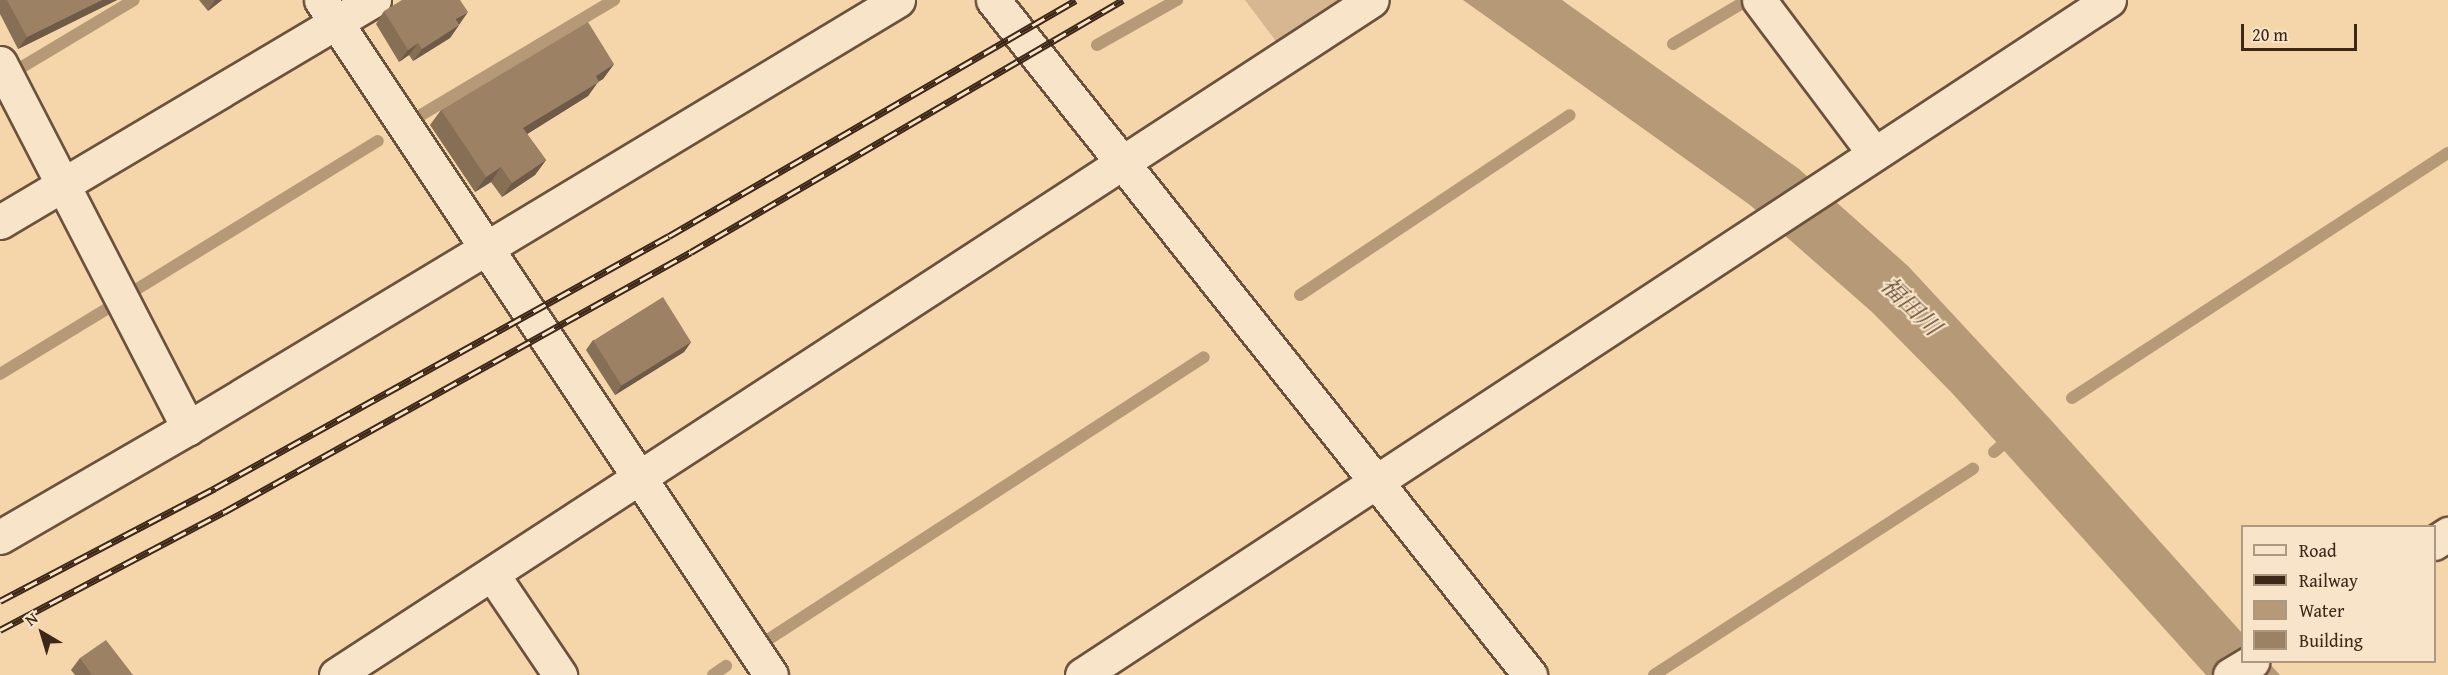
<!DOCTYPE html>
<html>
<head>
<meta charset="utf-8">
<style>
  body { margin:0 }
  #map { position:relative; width:2448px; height:675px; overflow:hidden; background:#f5d5aa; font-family:"Gentium Book Plus","Noto Serif JP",serif }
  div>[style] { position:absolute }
  .green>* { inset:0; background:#d6b791 }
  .water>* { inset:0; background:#b69a78 }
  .stream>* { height:12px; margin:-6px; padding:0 6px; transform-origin:6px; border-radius:6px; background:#b69a78 }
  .roads { filter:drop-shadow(2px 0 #6b523c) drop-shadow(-2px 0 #6b523c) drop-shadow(0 2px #6b523c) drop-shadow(0 -2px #6b523c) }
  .minor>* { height:33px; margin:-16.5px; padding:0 16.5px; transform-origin:16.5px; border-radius:16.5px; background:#f8e4c8 }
  .rail>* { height:7px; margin-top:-3.5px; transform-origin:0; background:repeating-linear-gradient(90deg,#f8e4c8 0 14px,#3d2718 0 28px); box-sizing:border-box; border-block:2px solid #3d2718 }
  .wall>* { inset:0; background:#876f56 }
  .shaded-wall>* { inset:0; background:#6e5a46 }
  .building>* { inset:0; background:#9d8164; transform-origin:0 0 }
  span { translate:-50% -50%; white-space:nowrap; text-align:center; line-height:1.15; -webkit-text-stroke:4.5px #f8e4c8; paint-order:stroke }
  .water-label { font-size:24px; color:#614a35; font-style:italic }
  .legend { position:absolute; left:2241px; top:525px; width:195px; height:138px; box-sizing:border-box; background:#f8e4c8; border:2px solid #ad9882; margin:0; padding:8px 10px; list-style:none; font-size:18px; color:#3d2718 }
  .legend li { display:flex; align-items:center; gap:12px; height:30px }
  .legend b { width:30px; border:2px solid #ad9882 }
  .north { position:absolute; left:12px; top:603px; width:60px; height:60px; -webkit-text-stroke:4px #f8e4c8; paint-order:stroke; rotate:322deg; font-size:16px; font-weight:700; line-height:24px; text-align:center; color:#3d2718 }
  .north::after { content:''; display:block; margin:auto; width:21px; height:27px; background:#3d2718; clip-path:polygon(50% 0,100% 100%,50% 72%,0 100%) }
  .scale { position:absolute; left:2241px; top:24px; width:116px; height:27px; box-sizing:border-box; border:3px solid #3d2718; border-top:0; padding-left:8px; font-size:18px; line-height:21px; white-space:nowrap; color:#3d2718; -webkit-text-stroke:4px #f8e4c8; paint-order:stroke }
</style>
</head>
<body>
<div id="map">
  <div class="green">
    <div style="clip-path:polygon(1245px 0,1342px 0,1278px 44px)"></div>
  </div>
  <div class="water">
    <div style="clip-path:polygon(1463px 0,1562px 0,1799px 169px,1908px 266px,2050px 419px,2242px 633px,2242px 662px,2268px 662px,2280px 675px,2206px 675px,1952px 393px,1872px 312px,1750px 205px)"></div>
  </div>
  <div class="stream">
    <div style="left:1673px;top:44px;width:82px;rotate:-30.6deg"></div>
    <div style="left:1097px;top:45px;width:92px;rotate:-29.4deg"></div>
    <div style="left:17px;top:70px;width:136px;rotate:-30.9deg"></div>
    <div style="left:421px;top:115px;width:225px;rotate:-30.8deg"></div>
    <div style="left:129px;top:294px;width:292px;rotate:-31.6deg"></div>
    <div style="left:1300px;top:295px;width:324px;rotate:-33.7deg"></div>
    <div style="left:0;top:374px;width:127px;rotate:-31.4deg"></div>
    <div style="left:2072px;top:398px;width:449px;rotate:-33.1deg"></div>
    <div style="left:1994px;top:452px;width:23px;rotate:-41deg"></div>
    <div style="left:769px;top:639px;width:518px;rotate:-32.95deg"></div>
    <div style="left:713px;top:675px;width:16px;rotate:-35deg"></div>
    <div style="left:1654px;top:675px;width:380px;rotate:-32.9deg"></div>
  </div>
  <div class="roads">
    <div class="minor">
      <div style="left:321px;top:0;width:811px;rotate:56.31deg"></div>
      <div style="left:993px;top:0;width:863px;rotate:51.5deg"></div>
      <div style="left:1759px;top:0;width:191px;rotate:53.1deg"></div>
      <div style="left:0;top:63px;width:411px;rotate:62.7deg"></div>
      <div style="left:0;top:222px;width:435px;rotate:-30.7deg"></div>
      <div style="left:0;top:537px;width:217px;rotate:-30.1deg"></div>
      <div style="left:188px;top:428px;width:829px;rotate:-31.08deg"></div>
      <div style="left:2434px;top:543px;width:17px;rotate:-33deg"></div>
      <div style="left:492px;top:574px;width:122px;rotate:56deg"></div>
      <div style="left:336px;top:675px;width:1236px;rotate:-33.09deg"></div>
      <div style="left:1082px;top:675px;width:1229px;rotate:-33.32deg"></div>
      <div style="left:2230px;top:675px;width:26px;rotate:-31deg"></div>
    </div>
  </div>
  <div class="rail">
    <div style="left:0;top:601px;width:243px;rotate:-27.7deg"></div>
    <div style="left:215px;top:488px;width:519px;rotate:-29.03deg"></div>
    <div style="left:669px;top:236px;width:470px;rotate:-30.1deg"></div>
    <div style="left:0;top:630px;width:253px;rotate:-27.8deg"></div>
    <div style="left:224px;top:512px;width:534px;rotate:-29.11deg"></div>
    <div style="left:691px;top:252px;width:500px;rotate:-30.26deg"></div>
  </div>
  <div class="wall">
    <div style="clip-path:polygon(0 0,117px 0,18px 49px,0 14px)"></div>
    <div style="clip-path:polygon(199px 0,222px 0,208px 11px)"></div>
    <div style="clip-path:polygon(384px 11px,459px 25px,450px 38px,413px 61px,409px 55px,399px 62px,376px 24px)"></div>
    <div style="clip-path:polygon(614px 64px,603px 79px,598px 82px,588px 96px,527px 134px,546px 160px,535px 175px,502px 197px,491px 182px,475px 192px,430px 125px,441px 110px)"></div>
    <div style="clip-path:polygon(593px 340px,691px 342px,684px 352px,615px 395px,586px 350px)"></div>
    <div style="clip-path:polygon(80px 658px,133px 675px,75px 675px,71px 670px)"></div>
  </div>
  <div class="shaded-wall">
    <div style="clip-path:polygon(102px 0,117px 0,18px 49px,27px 37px)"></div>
    <div style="clip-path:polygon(215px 0,222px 0,208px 11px)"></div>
    <div style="clip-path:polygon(468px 12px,459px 25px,455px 19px)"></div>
    <div style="clip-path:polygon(459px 25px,450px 38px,413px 61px,422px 49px)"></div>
    <div style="clip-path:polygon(418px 43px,409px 55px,399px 62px,408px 50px)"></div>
    <div style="clip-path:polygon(614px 64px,603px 79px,598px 82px,588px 96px,513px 143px,523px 128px,596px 76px)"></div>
    <div style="clip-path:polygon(546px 160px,535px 175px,502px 197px,512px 183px)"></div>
    <div style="clip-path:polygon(501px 167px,491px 182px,475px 192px,486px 177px)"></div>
    <div style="clip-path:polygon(691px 342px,684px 352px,615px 395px,622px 385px)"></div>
  </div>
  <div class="building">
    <div style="clip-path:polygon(7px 0,102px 0,27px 37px)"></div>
    <div style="clip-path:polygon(402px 0,460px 0,468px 12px,455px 19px,459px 25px,422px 49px,418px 43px,408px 50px,384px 11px)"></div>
    <div style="clip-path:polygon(588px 22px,614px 64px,596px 76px,599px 82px,523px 128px,546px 160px,512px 183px,501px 167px,486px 177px,441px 110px)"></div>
    <div style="left:663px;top:297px;width:53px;height:82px;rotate:58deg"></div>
    <div style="clip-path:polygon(106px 640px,133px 675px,92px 675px,80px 658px)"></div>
  </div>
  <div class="water-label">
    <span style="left:1911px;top:306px;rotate:44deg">福田川</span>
  </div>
  <ul class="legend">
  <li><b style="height:8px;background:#f8e4c8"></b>Road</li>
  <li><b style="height:8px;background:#3d2718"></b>Railway</li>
  <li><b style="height:16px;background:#b69a78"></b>Water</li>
  <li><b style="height:16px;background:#9d8164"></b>Building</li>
  </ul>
  <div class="north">N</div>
  <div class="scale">20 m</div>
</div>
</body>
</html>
